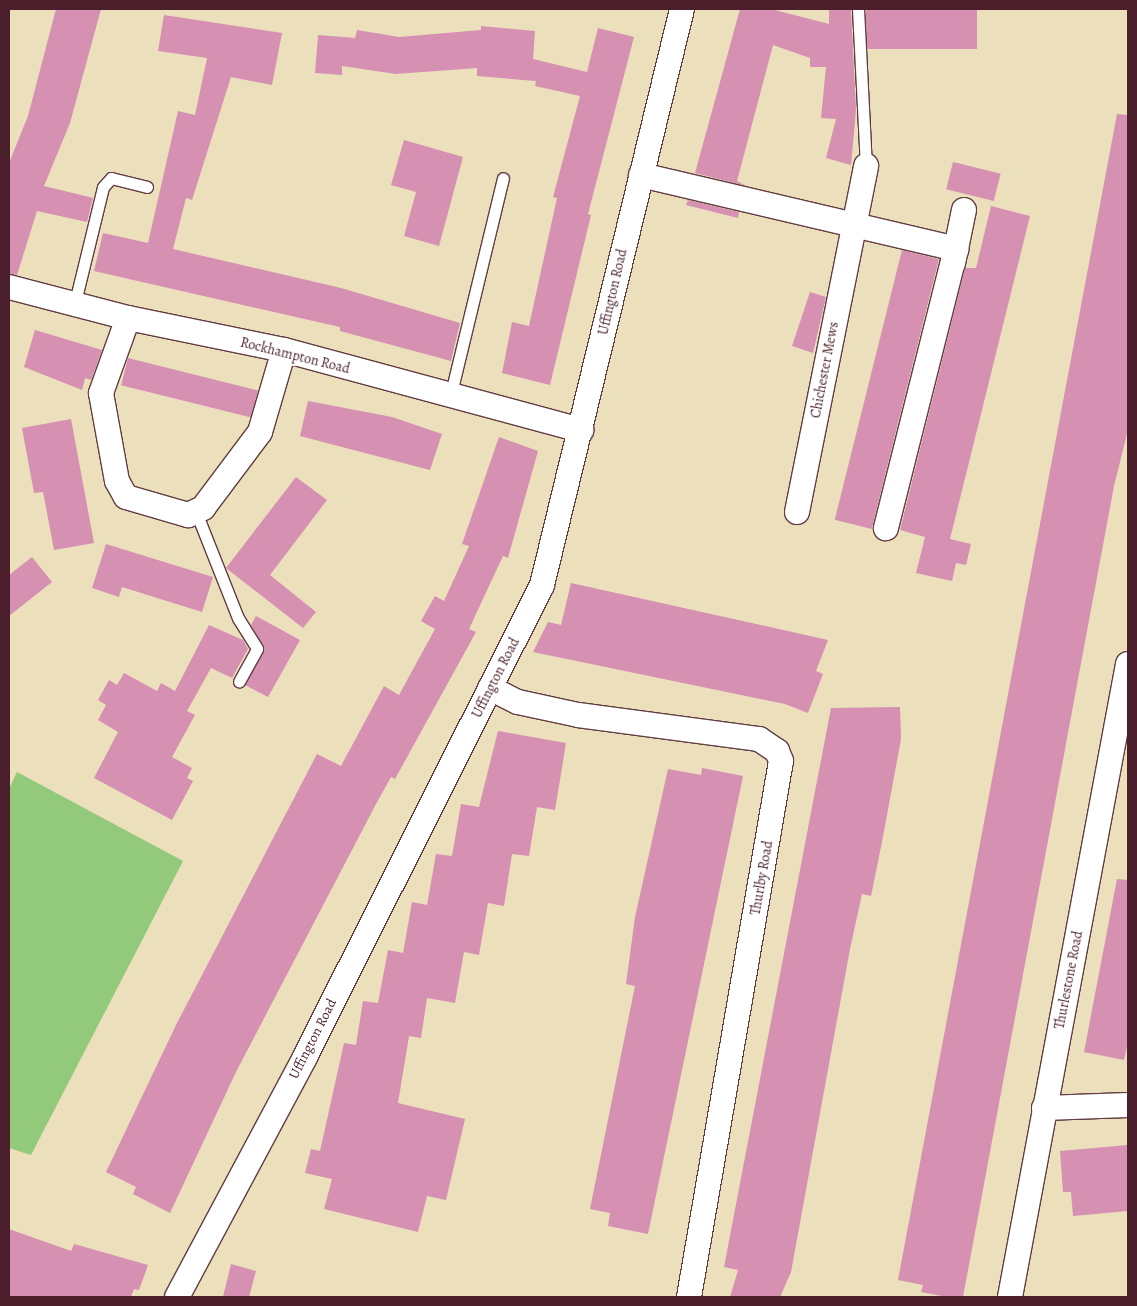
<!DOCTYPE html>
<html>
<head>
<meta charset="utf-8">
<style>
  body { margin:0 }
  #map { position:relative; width:1137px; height:1306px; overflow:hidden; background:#ebdfbc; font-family:Alegreya,serif }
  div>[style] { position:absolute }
  .green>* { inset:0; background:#92c97b }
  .building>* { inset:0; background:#d590b2; transform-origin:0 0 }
  .roads { filter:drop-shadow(1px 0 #623c41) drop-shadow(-1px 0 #623c41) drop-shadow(0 1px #623c41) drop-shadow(0 -1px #623c41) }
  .lane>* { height:11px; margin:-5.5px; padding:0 5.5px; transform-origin:5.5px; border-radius:5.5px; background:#fff }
  .street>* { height:24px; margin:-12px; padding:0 12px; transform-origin:12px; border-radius:12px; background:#fff }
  span { translate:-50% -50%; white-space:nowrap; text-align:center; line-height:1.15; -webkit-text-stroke:4px #fff; paint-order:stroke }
  .street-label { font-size:14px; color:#4a1f2b }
  .frame { position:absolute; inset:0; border:10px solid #4a1f2b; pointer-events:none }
</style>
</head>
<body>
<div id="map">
  <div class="green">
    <div style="clip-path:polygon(17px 772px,183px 861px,31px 1155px,9px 1148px,9px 789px)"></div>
  </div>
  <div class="building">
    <div style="clip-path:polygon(56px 9px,101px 9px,70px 123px,44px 186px,93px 198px,87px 222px,37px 211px,17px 275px,9px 274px,9px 163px,28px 116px)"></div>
    <div style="clip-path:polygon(740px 9px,771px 9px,829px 24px,829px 9px,851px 9px,856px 110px,851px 165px,826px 158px,836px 119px,821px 118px,826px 67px,810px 67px,810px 58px,773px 45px,737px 181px,746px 186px,695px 173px)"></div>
    <div style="left:866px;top:9px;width:111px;height:40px"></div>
    <div style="clip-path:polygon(164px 15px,282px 33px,272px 85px,231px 77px,192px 200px,186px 198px,173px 249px,341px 288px,460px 323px,451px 361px,340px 331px,340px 327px,94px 271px,103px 233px,148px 243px,178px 111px,195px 115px,207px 58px,158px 51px)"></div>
    <div style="clip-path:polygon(481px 26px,535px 31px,533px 59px,587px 72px,598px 28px,634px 37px,588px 214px,591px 215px,550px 385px,502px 373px,512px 322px,529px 326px,557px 198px,553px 197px,580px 96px,535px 86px,536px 81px,477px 76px,477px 68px,396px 74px,342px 66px,342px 75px,315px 73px,318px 35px,355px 38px,357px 30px,399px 37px,481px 30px)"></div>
    <div style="clip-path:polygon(1117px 114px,1128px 115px,1128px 430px,1114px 486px,963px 1297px,947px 1297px,921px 1292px,923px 1285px,898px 1280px)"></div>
    <div style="clip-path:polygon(404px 140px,463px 157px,439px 246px,404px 236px,416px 192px,391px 185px)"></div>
    <div style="left:953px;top:162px;width:49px;height:28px;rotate:14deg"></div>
    <div style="clip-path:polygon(688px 200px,739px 212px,738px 218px,686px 205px)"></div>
    <div style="clip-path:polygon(991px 206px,1030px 216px,950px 539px,971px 544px,966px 565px,956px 563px,952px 581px,916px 573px,925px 537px,900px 530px,965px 268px,976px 268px)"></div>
    <div style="left:902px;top:250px;width:38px;height:278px;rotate:14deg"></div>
    <div style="clip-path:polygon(810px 292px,826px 297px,813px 353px,792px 346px)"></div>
    <div style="clip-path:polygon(35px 330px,102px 350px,91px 380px,85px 378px,82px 390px,24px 367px)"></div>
    <div style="left:128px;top:358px;width:134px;height:28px;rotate:14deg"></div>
    <div style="clip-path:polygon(308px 401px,392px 417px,442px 434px,430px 470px,300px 436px)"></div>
    <div style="clip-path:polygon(71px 419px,94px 543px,54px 550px,43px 492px,34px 493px,22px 428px)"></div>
    <div style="clip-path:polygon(499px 437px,538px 451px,508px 558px,503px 556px,469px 629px,476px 632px,395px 779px,391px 777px,376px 804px,236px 1072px,170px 1213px,133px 1194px,136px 1187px,106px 1172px,176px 1025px,317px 754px,341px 766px,384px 686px,399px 695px,435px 629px,421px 621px,435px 596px,444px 601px,469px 546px,462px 544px)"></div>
    <div style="clip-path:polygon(296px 477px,327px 500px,270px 575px,316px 612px,303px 628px,226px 568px)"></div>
    <div style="clip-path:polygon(106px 544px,213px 577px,202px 612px,122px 587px,119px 597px,92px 588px)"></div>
    <div style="clip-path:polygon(32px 557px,52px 582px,9px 616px,9px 575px)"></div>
    <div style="clip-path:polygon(571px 583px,828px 640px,816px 671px,823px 674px,808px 713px,785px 704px,533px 652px,548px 622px,561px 625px)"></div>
    <div style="clip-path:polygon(256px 616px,300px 640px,268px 697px,245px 685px,264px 649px,251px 625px)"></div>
    <div style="clip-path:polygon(209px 625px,243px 640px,248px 649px,232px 678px,211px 668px,187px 711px,195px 715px,172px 757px,192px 768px,187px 778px,193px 781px,172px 820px,94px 778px,118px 732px,98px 720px,106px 705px,98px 700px,109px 680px,117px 685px,124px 673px,157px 691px,161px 683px,175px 691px)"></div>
    <div style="clip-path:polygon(900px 707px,901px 739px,882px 842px,871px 896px,862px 894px,850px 949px,791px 1272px,780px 1297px,730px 1297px,738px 1270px,724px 1267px,831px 708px)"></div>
    <div style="clip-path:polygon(498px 731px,566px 743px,555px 810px,537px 807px,529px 856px,512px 854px,504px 906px,488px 903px,479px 955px,464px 952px,455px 1003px,427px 998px,421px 1038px,409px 1036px,398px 1103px,465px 1119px,446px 1200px,427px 1196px,418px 1232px,324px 1209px,332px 1179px,305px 1173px,311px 1149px,320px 1151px,344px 1043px,356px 1045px,363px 1001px,378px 1003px,388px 950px,403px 953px,412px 902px,427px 905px,436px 854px,452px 856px,461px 804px,479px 807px)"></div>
    <div style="clip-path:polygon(702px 768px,743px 776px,648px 1234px,608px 1226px,610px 1213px,590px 1209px,635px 986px,626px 984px,635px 917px,668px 769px,701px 775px)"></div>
    <div style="clip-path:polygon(1117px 879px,1128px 880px,1128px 1042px,1124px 1060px,1084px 1052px)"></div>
    <div style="clip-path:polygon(1128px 1145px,1128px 1211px,1073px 1216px,1071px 1192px,1063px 1192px,1060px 1151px)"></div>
    <div style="clip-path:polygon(9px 1229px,71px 1251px,74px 1244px,148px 1265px,139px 1290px,134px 1289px,131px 1297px,9px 1297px)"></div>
    <div style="clip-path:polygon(231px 1264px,256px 1271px,249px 1297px,223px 1297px)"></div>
  </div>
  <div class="roads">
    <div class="lane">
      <div style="left:858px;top:9px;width:157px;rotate:87.1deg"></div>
      <div style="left:75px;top:302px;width:118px;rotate:-76.3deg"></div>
      <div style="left:103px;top:187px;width:12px;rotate:-48deg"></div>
      <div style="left:111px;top:178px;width:37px;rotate:14deg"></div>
      <div style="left:450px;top:397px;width:225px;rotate:-76.4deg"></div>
      <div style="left:196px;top:512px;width:114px;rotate:68.4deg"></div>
      <div style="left:238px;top:618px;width:36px;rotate:58deg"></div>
      <div style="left:257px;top:649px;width:37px;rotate:119deg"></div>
    </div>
    <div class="street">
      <div style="left:641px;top:175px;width:324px;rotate:13.2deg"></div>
      <div style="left:956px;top:249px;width:288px;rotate:104.1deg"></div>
      <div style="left:953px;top:263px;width:54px;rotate:-78.3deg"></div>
      <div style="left:9px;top:287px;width:123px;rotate:14.6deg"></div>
      <div style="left:128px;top:318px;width:159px;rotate:11.6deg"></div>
      <div style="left:284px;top:350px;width:308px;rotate:15.1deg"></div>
      <div style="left:128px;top:318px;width:80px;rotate:109.8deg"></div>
      <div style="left:101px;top:393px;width:89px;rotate:79.7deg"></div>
      <div style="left:117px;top:481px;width:18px;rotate:61deg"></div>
      <div style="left:126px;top:497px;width:65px;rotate:16.2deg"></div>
      <div style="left:188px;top:515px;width:17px;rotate:-25deg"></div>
      <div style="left:203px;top:508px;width:95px;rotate:-53.1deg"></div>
      <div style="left:260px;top:432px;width:85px;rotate:-73.7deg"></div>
      <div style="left:797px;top:512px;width:353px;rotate:-78.7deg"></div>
      <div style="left:490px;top:688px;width:31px;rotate:27deg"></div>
      <div style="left:518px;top:702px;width:61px;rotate:12.2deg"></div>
      <div style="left:578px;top:715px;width:183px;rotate:7.6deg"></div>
      <div style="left:759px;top:739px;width:22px;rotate:34deg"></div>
      <div style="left:777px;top:751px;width:11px;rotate:68deg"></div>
      <div style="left:781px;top:761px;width:544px;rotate:99.74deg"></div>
      <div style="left:1044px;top:1108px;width:84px;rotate:-2deg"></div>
      <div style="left:177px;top:1297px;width:272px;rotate:-61.9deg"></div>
      <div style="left:305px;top:1057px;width:528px;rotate:-63.34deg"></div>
      <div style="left:542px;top:585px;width:593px;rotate:-76.34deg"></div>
      <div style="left:1010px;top:1297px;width:644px;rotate:-79.44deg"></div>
    </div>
  </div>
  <div class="street-label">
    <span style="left:613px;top:292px;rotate:-77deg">Uffington Road</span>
    <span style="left:295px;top:356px;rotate:14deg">Rockhampton Road</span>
    <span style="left:825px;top:370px;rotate:-79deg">Chichester Mews</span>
    <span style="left:496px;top:678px;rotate:-63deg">Uffington Road</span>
    <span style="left:762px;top:878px;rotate:-80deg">Thurlby Road</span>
    <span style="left:1069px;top:980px;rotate:-79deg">Thurlestone Road</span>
    <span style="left:313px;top:1039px;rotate:-63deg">Uffington Road</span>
  </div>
  <div class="frame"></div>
</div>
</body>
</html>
